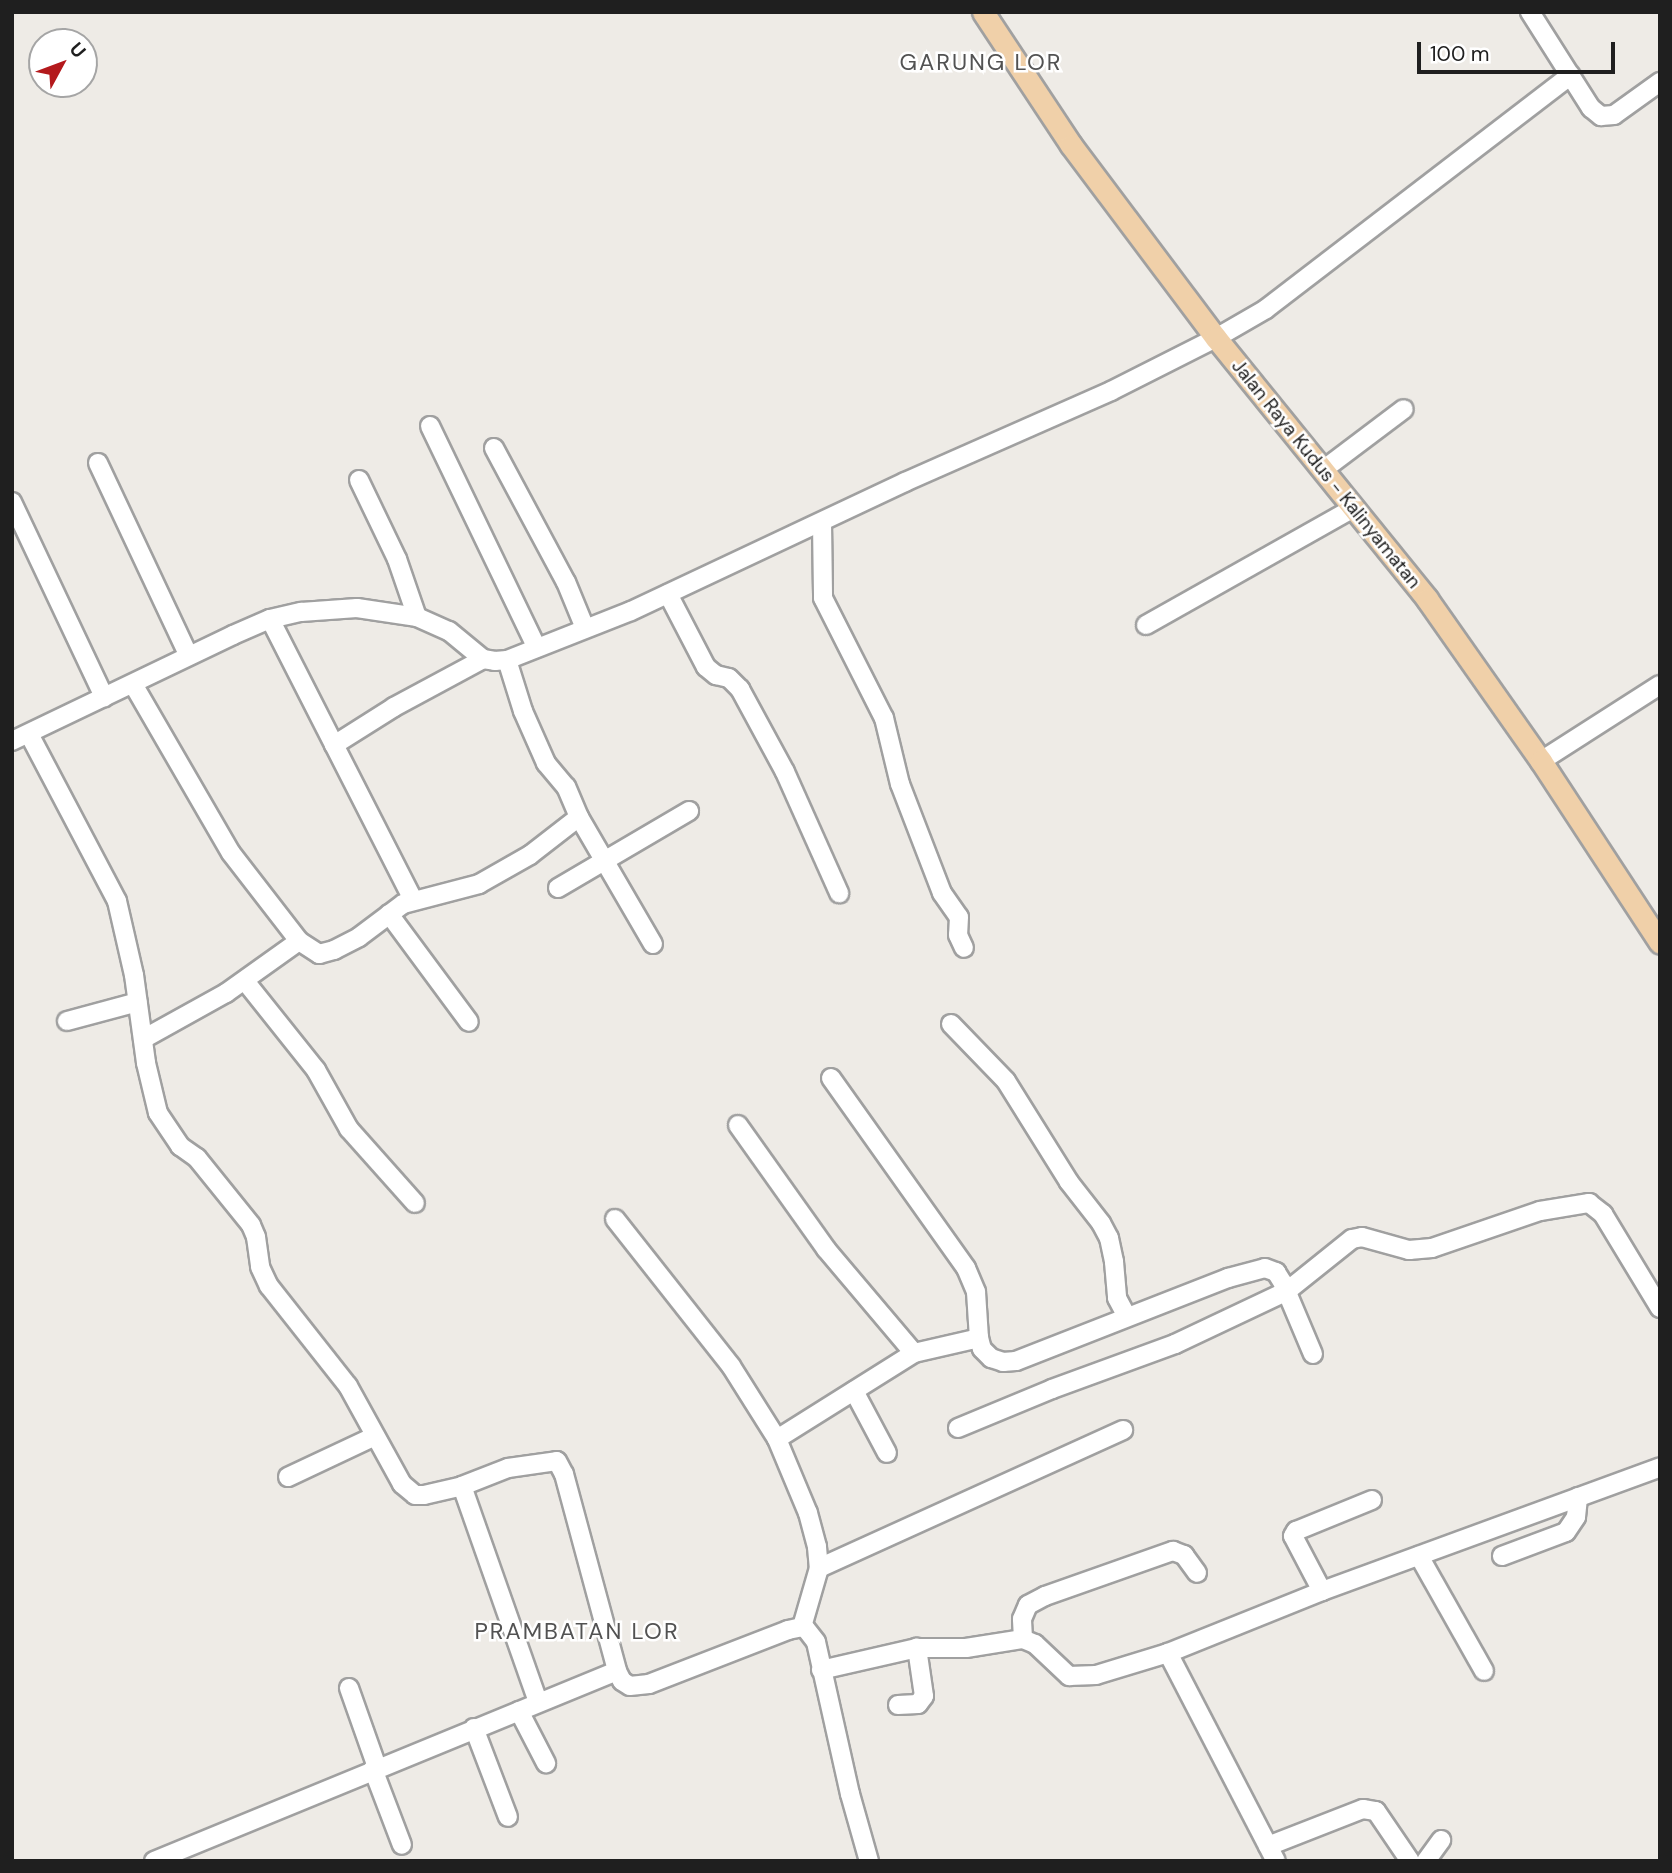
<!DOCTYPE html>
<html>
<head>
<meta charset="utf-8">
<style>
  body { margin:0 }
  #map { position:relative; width:1672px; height:1873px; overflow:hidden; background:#eeebe6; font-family:"DM Sans",sans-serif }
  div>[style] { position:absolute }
  .roads { filter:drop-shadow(2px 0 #a0a0a0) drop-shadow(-2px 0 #a0a0a0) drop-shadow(0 2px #a0a0a0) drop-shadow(0 -2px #a0a0a0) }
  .minor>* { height:18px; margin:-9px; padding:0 9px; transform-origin:9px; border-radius:9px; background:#fff }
  .major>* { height:21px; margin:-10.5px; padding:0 10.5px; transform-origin:10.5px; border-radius:10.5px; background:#f0d0a9 }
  span { translate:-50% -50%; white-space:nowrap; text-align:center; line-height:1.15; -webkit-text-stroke:5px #fff; paint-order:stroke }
  .street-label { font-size:19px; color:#1f1f1f }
  .quarter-label { font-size:23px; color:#525252; letter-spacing:2px }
  .frame { position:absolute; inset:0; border:14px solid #1f1f1f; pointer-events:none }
  .north { position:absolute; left:28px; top:28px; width:70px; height:70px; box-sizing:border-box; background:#fff; border:2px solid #a5a5a5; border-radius:50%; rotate:49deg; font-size:19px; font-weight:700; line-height:28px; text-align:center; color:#1f1f1f }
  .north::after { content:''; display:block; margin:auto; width:24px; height:32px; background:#b4191c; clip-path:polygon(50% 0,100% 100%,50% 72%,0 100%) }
  .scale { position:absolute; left:1417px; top:42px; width:198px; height:32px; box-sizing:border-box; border:4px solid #1f1f1f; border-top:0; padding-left:9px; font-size:21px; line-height:24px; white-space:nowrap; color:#1f1f1f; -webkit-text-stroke:5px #fff; paint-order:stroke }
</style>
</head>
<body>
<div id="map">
  <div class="roads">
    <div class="minor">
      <div style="left:1530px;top:12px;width:114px;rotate:57.6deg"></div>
      <div style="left:1591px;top:108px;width:13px;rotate:39deg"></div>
      <div style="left:1601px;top:116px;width:13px;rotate:-4deg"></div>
      <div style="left:1614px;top:115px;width:57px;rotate:-35.7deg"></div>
      <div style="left:430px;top:426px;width:246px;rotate:64.3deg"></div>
      <div style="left:494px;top:448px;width:152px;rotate:61.8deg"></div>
      <div style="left:566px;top:582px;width:50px;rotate:67.6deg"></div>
      <div style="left:98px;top:463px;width:213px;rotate:64.8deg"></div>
      <div style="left:1323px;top:470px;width:101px;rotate:-37deg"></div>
      <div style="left:359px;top:480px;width:88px;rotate:64.3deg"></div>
      <div style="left:397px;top:559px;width:61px;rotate:71deg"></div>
      <div style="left:12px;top:502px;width:216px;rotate:64.7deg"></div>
      <div style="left:822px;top:523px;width:75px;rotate:89.2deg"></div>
      <div style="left:823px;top:598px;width:135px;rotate:63.1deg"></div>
      <div style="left:884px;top:718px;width:68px;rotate:76.4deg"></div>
      <div style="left:900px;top:784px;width:117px;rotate:68.9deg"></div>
      <div style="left:942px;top:893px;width:29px;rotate:55deg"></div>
      <div style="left:959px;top:917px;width:18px;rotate:93deg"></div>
      <div style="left:958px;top:935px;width:14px;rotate:65deg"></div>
      <div style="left:668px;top:594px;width:82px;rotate:62.5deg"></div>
      <div style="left:706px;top:667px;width:13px;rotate:39deg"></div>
      <div style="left:716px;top:675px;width:13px;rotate:13deg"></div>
      <div style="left:729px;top:678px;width:16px;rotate:45deg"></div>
      <div style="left:740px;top:689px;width:94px;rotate:61.5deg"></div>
      <div style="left:785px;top:772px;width:133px;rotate:65.9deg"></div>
      <div style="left:270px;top:619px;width:315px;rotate:63deg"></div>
      <div style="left:1146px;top:625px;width:239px;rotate:-29.4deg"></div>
      <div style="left:133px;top:684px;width:195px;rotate:59.9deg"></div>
      <div style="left:231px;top:853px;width:111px;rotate:52.3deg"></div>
      <div style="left:299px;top:941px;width:90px;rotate:144.5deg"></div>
      <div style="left:226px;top:993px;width:95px;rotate:151deg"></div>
      <div style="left:29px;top:734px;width:189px;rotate:62.2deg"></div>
      <div style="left:117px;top:901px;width:76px;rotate:77.1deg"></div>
      <div style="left:134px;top:975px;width:89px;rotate:82.2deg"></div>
      <div style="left:146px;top:1063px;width:51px;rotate:76.5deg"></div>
      <div style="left:158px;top:1113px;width:40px;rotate:56deg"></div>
      <div style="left:180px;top:1146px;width:21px;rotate:35deg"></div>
      <div style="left:197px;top:1158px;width:86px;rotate:51.1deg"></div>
      <div style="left:251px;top:1225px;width:13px;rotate:67deg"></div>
      <div style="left:256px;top:1237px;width:30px;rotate:82deg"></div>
      <div style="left:260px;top:1267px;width:21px;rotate:65deg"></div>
      <div style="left:269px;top:1286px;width:127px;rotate:51.7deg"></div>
      <div style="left:348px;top:1386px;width:112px;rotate:61.1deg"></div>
      <div style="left:402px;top:1484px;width:17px;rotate:40deg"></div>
      <div style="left:415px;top:1495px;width:9px"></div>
      <div style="left:424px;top:1495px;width:39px;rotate:-13deg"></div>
      <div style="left:462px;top:1486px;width:49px;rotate:-21.4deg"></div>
      <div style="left:508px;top:1468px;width:49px;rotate:-8.1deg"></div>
      <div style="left:557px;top:1461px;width:15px;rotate:62deg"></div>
      <div style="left:564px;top:1474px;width:204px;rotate:74.9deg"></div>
      <div style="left:617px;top:1671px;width:11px;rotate:63deg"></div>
      <div style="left:622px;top:1681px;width:9px;rotate:32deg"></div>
      <div style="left:630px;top:1686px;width:19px;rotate:-6deg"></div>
      <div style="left:649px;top:1684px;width:149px;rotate:-21.2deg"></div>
      <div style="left:788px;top:1630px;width:14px;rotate:-12deg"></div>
      <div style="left:802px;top:1627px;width:4px;rotate:27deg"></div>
      <div style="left:806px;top:1629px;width:16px;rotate:52deg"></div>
      <div style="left:816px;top:1642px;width:156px;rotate:77.4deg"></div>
      <div style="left:850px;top:1794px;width:70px;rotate:74.2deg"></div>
      <div style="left:12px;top:741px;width:245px;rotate:-25.6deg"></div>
      <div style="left:233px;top:635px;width:40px;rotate:-23.4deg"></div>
      <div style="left:270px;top:619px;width:32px;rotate:-13deg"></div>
      <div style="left:301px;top:612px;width:56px;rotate:-4.1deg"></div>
      <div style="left:357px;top:608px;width:61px;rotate:8.5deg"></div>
      <div style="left:417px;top:617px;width:35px;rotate:24deg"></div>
      <div style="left:449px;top:631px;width:44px;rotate:39.5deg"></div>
      <div style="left:483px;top:659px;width:12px;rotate:9deg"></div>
      <div style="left:495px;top:661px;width:12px;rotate:-5deg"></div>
      <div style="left:507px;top:660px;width:133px;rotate:-21.6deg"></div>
      <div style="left:631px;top:611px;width:303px;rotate:-25.2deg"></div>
      <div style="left:905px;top:482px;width:225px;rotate:-23.8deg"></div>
      <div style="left:1111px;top:391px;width:118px;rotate:-26.8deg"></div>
      <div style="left:1216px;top:338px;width:58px;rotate:-30.1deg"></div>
      <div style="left:1266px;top:309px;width:384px;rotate:-37.5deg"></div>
      <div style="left:334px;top:745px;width:71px;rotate:-32.3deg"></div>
      <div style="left:394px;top:707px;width:101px;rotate:-28.3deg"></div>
      <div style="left:1541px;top:761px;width:141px;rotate:-32.6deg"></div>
      <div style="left:579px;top:817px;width:147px;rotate:59.8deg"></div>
      <div style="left:558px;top:888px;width:152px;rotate:-30.4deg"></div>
      <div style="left:389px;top:914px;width:134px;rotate:53.5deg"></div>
      <div style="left:299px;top:941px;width:24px;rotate:33deg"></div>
      <div style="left:319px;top:954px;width:16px;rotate:-15deg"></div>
      <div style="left:334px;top:950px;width:28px;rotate:-27deg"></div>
      <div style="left:359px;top:937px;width:55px;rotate:-36.9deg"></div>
      <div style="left:403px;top:904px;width:79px;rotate:-14.7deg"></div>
      <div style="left:479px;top:884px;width:59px;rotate:-29.6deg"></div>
      <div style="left:530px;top:855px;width:62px;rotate:-37.8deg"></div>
      <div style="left:579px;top:817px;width:33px;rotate:-113deg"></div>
      <div style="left:566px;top:787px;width:31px;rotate:-130deg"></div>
      <div style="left:546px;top:763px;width:57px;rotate:-113.9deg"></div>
      <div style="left:523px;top:711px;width:53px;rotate:-107.4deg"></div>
      <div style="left:245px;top:981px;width:114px;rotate:51.4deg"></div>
      <div style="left:316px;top:1070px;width:68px;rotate:60.8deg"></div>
      <div style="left:349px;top:1129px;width:99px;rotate:48.3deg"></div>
      <div style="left:67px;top:1021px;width:73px;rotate:-15deg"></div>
      <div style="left:951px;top:1024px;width:79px;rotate:46deg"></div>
      <div style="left:1006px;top:1081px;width:119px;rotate:58deg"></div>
      <div style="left:1069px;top:1182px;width:52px;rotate:52deg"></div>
      <div style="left:1101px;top:1223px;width:17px;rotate:62deg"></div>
      <div style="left:1109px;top:1238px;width:25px;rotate:78deg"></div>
      <div style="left:1114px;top:1262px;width:36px;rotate:85deg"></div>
      <div style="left:1117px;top:1298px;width:21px;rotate:62deg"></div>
      <div style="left:831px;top:1078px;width:233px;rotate:54.6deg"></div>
      <div style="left:966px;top:1268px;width:26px;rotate:67deg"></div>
      <div style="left:976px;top:1292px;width:46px;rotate:86.3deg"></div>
      <div style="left:979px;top:1338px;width:11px;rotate:75deg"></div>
      <div style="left:982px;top:1349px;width:13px;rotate:45deg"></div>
      <div style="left:991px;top:1358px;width:13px;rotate:18deg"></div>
      <div style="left:1003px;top:1362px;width:13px;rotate:-4deg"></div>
      <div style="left:1016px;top:1361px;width:228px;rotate:-21.4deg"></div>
      <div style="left:1228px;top:1278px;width:38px;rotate:-15deg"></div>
      <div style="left:1265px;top:1268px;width:12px;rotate:20deg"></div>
      <div style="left:1276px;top:1272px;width:13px;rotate:58deg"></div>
      <div style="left:1283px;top:1283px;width:77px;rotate:67.1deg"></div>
      <div style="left:738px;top:1125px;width:152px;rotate:54.6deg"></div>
      <div style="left:826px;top:1249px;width:136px;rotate:49.8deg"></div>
      <div style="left:615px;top:1219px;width:187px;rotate:51.7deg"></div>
      <div style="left:731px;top:1366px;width:86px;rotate:57.8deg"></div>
      <div style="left:777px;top:1439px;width:80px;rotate:67.3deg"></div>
      <div style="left:808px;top:1513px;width:35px;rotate:75deg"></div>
      <div style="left:817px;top:1547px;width:21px;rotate:85deg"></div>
      <div style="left:819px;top:1568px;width:61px;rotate:106.1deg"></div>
      <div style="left:854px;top:1391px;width:70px;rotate:62deg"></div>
      <div style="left:958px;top:1428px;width:102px;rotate:-22.5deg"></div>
      <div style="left:1052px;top:1389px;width:131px;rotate:-20.1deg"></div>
      <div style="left:1175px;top:1344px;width:124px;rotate:-25.3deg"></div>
      <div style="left:1287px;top:1291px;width:83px;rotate:-38.7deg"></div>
      <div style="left:1352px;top:1239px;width:10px;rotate:-11deg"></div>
      <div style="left:1362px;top:1237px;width:49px;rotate:15.5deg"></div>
      <div style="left:1409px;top:1250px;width:23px;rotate:-5deg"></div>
      <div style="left:1432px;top:1248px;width:114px;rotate:-18.9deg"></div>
      <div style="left:1540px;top:1211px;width:50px;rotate:-9.3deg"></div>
      <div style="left:1589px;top:1203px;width:18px;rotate:38deg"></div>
      <div style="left:1603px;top:1214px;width:110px;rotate:58.8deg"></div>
      <div style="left:777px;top:1439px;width:162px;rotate:-32.1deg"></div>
      <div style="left:914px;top:1353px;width:67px;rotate:-13deg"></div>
      <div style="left:288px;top:1477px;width:96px;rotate:-25.2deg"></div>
      <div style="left:462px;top:1486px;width:229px;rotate:70.6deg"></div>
      <div style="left:1419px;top:1556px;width:132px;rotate:60.5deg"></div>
      <div style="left:1502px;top:1556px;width:68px;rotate:-20.6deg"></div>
      <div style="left:1566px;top:1532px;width:18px;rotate:-56deg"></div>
      <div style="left:1576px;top:1517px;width:20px;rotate:-84deg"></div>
      <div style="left:819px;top:1568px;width:334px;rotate:-24.4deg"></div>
      <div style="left:1322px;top:1591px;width:62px;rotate:-117.8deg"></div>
      <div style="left:1293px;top:1536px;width:6px;rotate:-59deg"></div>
      <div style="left:1296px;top:1531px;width:82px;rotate:-22.2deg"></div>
      <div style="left:1023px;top:1639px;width:20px;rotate:-93deg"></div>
      <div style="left:1022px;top:1619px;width:15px;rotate:-67deg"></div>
      <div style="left:1028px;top:1605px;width:19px;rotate:-28deg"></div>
      <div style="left:1045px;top:1596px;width:136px;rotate:-19.4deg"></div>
      <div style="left:1173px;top:1551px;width:12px;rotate:20deg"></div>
      <div style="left:1184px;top:1555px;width:22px;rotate:54deg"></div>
      <div style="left:1168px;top:1653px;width:234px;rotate:62.6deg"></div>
      <div style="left:821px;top:1670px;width:98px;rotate:-12.9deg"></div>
      <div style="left:917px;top:1648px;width:49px"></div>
      <div style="left:966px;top:1648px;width:58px;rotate:-9deg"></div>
      <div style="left:1023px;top:1639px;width:13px;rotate:23deg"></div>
      <div style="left:1035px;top:1644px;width:47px;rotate:43.3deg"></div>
      <div style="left:1069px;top:1676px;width:27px;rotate:-2deg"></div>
      <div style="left:1096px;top:1675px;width:75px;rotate:-17deg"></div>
      <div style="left:1168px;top:1653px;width:166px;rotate:-21.9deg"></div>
      <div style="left:1322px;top:1591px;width:360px;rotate:-20.1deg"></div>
      <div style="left:349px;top:1688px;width:84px;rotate:70.5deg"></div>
      <div style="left:898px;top:1705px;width:20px;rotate:-3deg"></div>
      <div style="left:918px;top:1704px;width:10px;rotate:-53deg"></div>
      <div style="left:924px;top:1696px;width:49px;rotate:-98.3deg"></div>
      <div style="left:519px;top:1711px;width:59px;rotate:62.6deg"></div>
      <div style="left:474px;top:1728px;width:95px;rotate:69.1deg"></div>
      <div style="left:373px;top:1769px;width:81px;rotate:69.1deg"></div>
      <div style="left:1268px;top:1846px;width:102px;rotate:-21.3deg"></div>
      <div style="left:1363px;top:1809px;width:13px;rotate:9deg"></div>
      <div style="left:1376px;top:1811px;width:60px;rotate:55.8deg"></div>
      <div style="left:154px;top:1861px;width:500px;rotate:-22.31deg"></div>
      <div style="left:1426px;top:1861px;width:26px;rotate:-54deg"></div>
    </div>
    <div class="major">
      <div style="left:983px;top:12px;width:159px;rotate:56.5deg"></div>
      <div style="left:1071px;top:145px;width:241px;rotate:53.1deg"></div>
      <div style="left:1216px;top:338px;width:336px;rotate:51deg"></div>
      <div style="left:1427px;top:599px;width:198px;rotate:54.9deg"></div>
      <div style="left:1541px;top:761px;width:217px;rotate:56.8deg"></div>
    </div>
  </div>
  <div class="street-label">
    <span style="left:1326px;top:474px;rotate:51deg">Jalan Raya Kudus - Kalinyamatan</span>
  </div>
  <div class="quarter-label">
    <span style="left:981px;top:62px">GARUNG LOR</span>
    <span style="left:577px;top:1631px">PRAMBATAN LOR</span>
  </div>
  <div class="frame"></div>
  <div class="north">U</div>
  <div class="scale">100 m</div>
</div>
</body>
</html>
